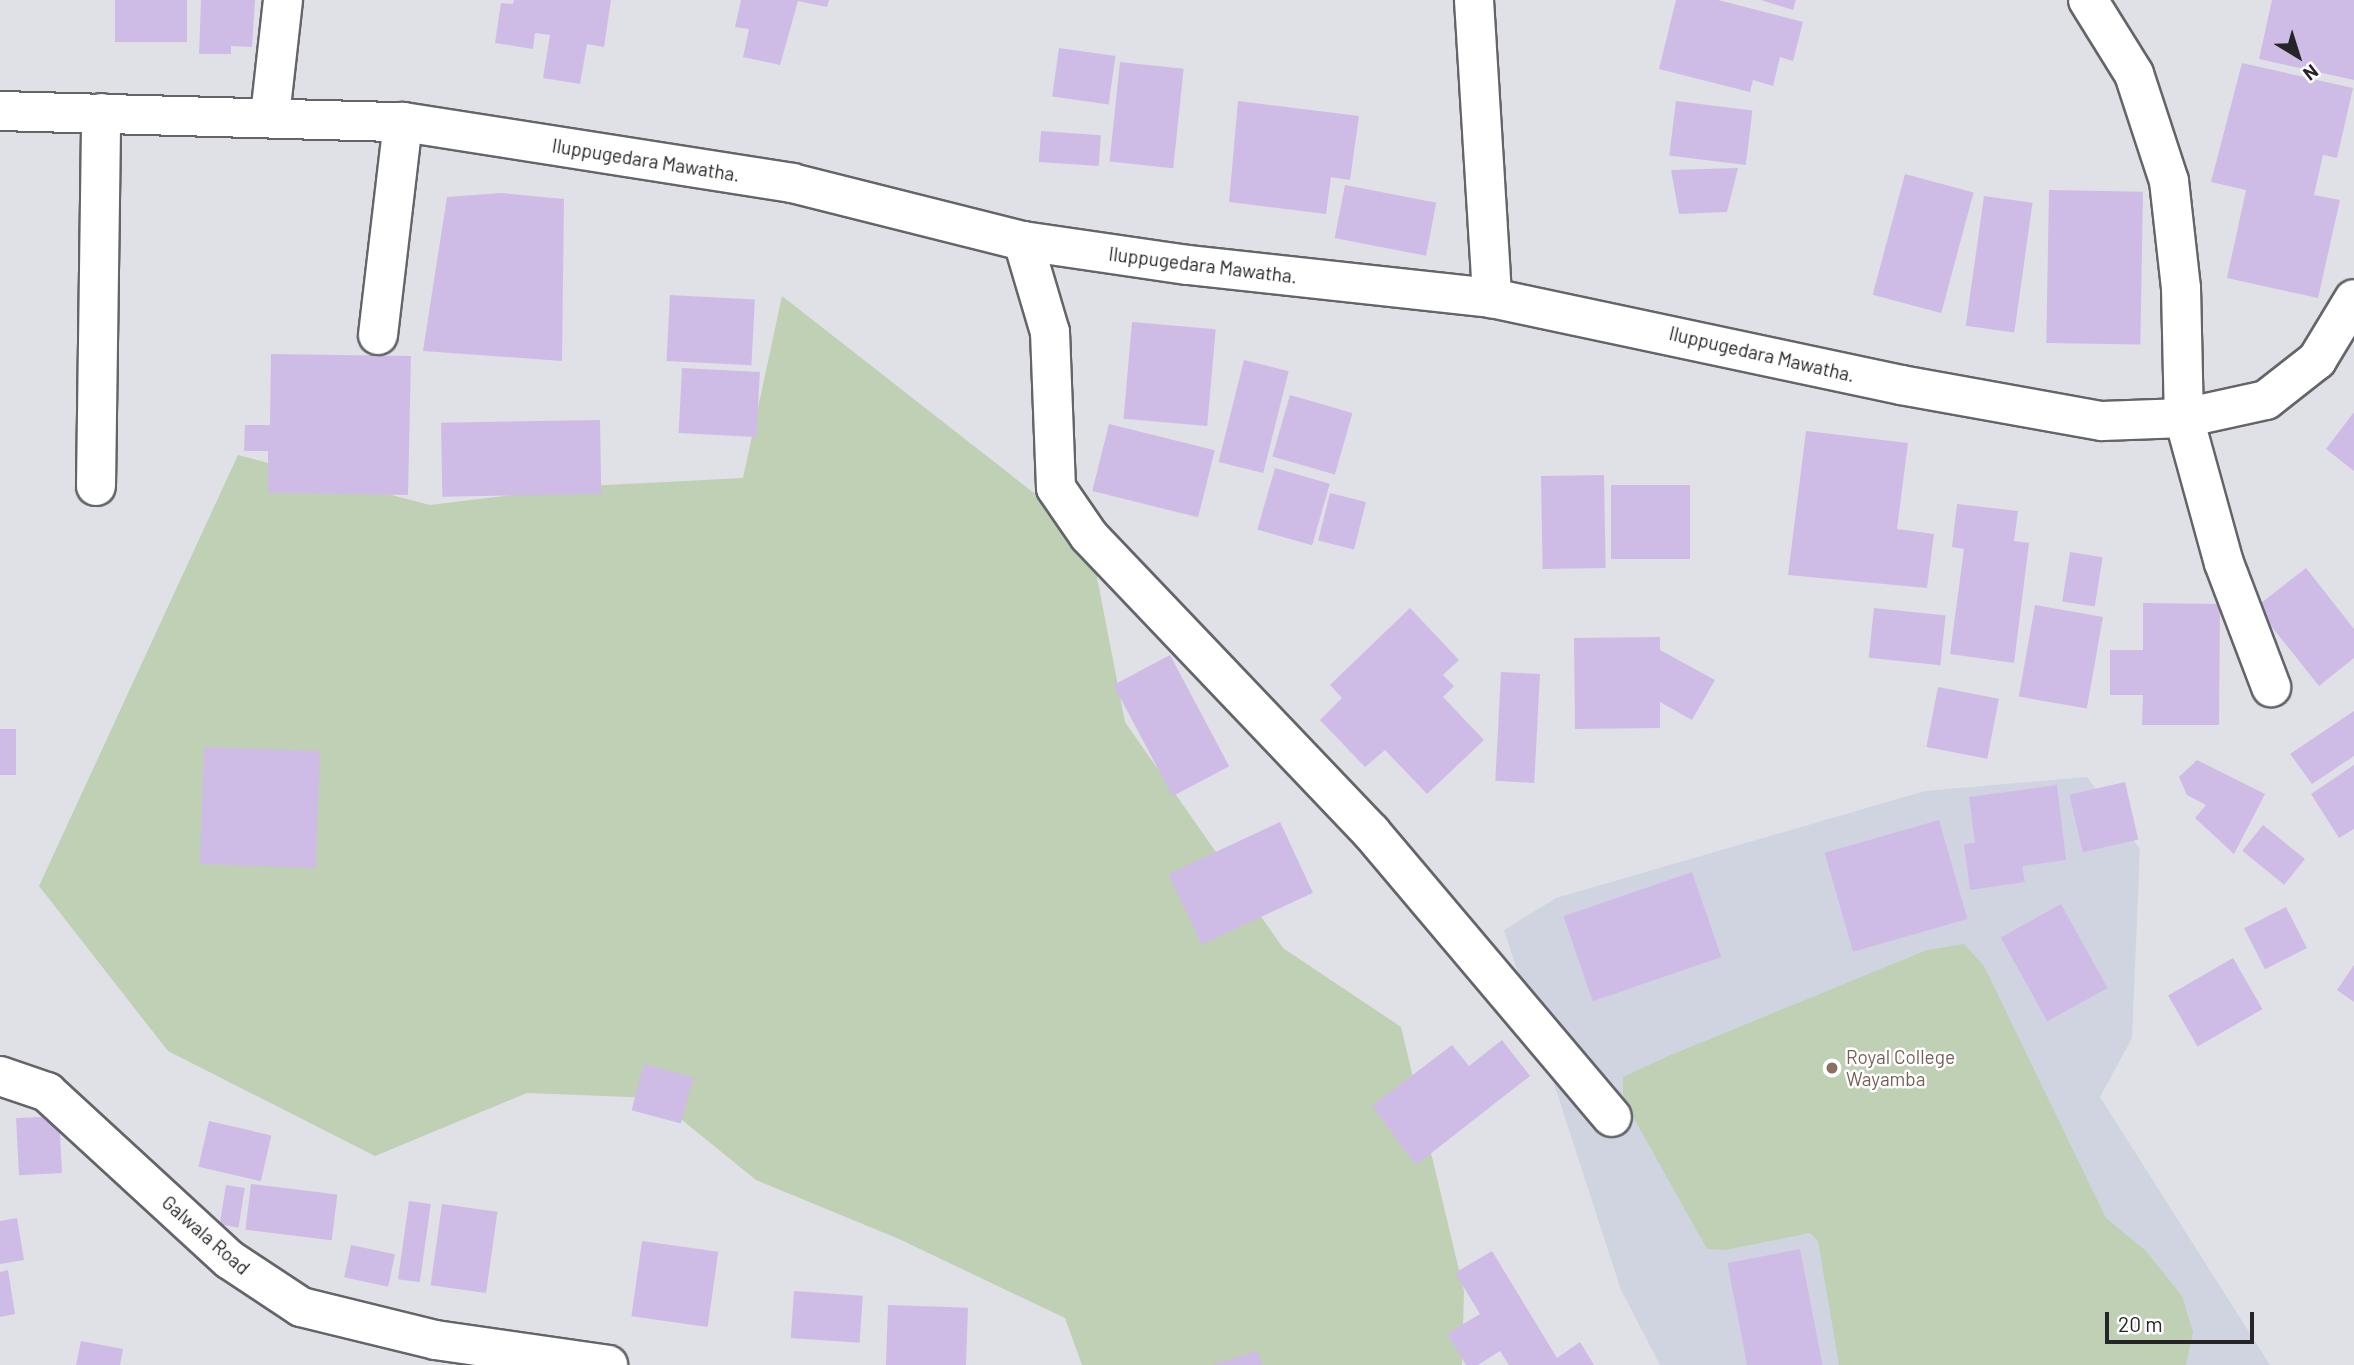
<!DOCTYPE html>
<html>
<head>
<meta charset="utf-8">
<style>
  body { margin:0 }
  #map { position:relative; width:2354px; height:1365px; overflow:hidden; background:#dfe1e6; font-family:Barlow,sans-serif }
  div>[style] { position:absolute }
  .built>* { inset:0; background:#d0d4e0 }
  .green>* { inset:0; background:#bfd0b4 }
  .building>* { inset:0; background:#cfbce6; transform-origin:0 0 }
  .roads { filter:drop-shadow(2px 0 #64656a) drop-shadow(-2px 0 #64656a) drop-shadow(0 2px #64656a) drop-shadow(0 -2px #64656a) }
  .street>* { height:38px; margin:-19px; padding:0 19px; transform-origin:19px; border-radius:19px; background:#fff }
  .dots>* { width:19px; height:19px; translate:-50% -50%; box-sizing:border-box; border:4px solid #fff; border-radius:50% }
  span { translate:-50% -50%; white-space:nowrap; text-align:center; line-height:1.15; -webkit-text-stroke:5px #fff; paint-order:stroke }
  .street-label { font-size:19px; color:#252527 }
  .education-label { font-size:19px; color:#785e54 }
  .left { translate:0 -50%; text-align:left }
  .north { position:absolute; left:2263px; top:21px; width:70px; height:70px; -webkit-text-stroke:5px #fff; paint-order:stroke; rotate:142deg; font-size:19px; font-weight:700; line-height:28px; text-align:center; color:#252527 }
  .north::after { content:''; display:block; margin:auto; width:24px; height:32px; background:#252527; clip-path:polygon(50% 0,100% 100%,50% 72%,0 100%) }
  .scale { position:absolute; left:2105px; top:1312px; width:149px; height:32px; box-sizing:border-box; border:4px solid #252527; border-top:0; padding-left:9px; font-size:21px; line-height:24px; white-space:nowrap; color:#252527; -webkit-text-stroke:5px #fff; paint-order:stroke }
</style>
</head>
<body>
<div id="map">
  <div class="built">
    <div style="clip-path:polygon(2087px 777px,2140px 849px,2132px 1038px,2100px 1097px,2270px 1365px,1660px 1365px,1621px 1290px,1504px 930px,1556px 898px,1925px 791px)"></div>
  </div>
  <div class="green">
    <div style="clip-path:polygon(782px 296px,1089px 536px,1125px 722px,1283px 948px,1401px 1027px,1464px 1291px,1462px 1365px,1082px 1365px,1065px 1318px,899px 1239px,756px 1180px,655px 1098px,527px 1093px,375px 1156px,168px 1051px,39px 886px,238px 455px,430px 505px,587px 486px,743px 478px)"></div>
    <div style="clip-path:polygon(1964px 944px,1984px 966px,2106px 1218px,2146px 1251px,2182px 1296px,2193px 1332px,2186px 1365px,1839px 1365px,1818px 1241px,1810px 1233px,1725px 1250px,1707px 1249px,1623px 1099px,1623px 1077px,1666px 1057px,1927px 950px)"></div>
  </div>
  <div class="building">
    <div style="left:187px;top:0;width:42px;height:72px;rotate:90deg"></div>
    <div style="clip-path:polygon(201px 0,255px 0,252px 47px,231px 46px,231px 54px,199px 54px)"></div>
    <div style="clip-path:polygon(514px 0,611px 0,604px 47px,587px 44px,580px 84px,543px 78px,550px 35px,535px 33px,533px 49px,495px 43px,501px 3px,513px 4px)"></div>
    <div style="clip-path:polygon(741px 0,829px 0,827px 7px,798px 1px,780px 65px,743px 57px,749px 29px,735px 27px)"></div>
    <div style="clip-path:polygon(1676px 0,1718px 0,1803px 22px,1793px 61px,1780px 57px,1773px 86px,1753px 80px,1750px 92px,1659px 69px)"></div>
    <div style="clip-path:polygon(1761px 0,1796px 0,1793px 10px)"></div>
    <div style="clip-path:polygon(2272px 0,2354px 0,2354px 80px,2259px 59px)"></div>
    <div style="left:1059px;top:48px;width:57px;height:49px;rotate:8deg"></div>
    <div style="left:1120px;top:62px;width:64px;height:100px;rotate:6deg"></div>
    <div style="clip-path:polygon(2242px 63px,2353px 88px,2337px 158px,2323px 155px,2314px 195px,2340px 200px,2318px 298px,2227px 278px,2246px 190px,2211px 182px)"></div>
    <div style="clip-path:polygon(1238px 101px,1359px 116px,1350px 180px,1331px 177px,1326px 214px,1229px 202px)"></div>
    <div style="left:1676px;top:101px;width:77px;height:55px;rotate:7deg"></div>
    <div style="left:1041px;top:131px;width:60px;height:31px;rotate:4deg"></div>
    <div style="clip-path:polygon(1738px 168px,1727px 212px,1679px 214px,1671px 170px)"></div>
    <div style="left:1905px;top:174px;width:71px;height:125px;rotate:15deg"></div>
    <div style="left:1345px;top:185px;width:93px;height:54px;rotate:11deg"></div>
    <div style="left:2049px;top:190px;width:94px;height:153px;rotate:1deg"></div>
    <div style="clip-path:polygon(501px 193px,564px 199px,562px 361px,423px 351px,447px 197px)"></div>
    <div style="left:1984px;top:196px;width:49px;height:131px;rotate:8deg"></div>
    <div style="left:670px;top:295px;width:85px;height:66px;rotate:3deg"></div>
    <div style="left:1132px;top:322px;width:84px;height:97px;rotate:5deg"></div>
    <div style="clip-path:polygon(271px 354px,411px 356px,408px 495px,268px 493px,268px 451px,244px 451px,245px 425px,270px 425px)"></div>
    <div style="left:1244px;top:360px;width:46px;height:105px;rotate:14deg"></div>
    <div style="left:682px;top:368px;width:78px;height:65px;rotate:3deg"></div>
    <div style="left:1290px;top:395px;width:65px;height:64px;rotate:16deg"></div>
    <div style="clip-path:polygon(2354px 412px,2354px 471px,2326px 449px)"></div>
    <div style="left:600px;top:420px;width:74px;height:159px;rotate:89deg"></div>
    <div style="left:1109px;top:424px;width:109px;height:69px;rotate:14deg"></div>
    <div style="clip-path:polygon(1806px 431px,1908px 443px,1897px 529px,1934px 534px,1927px 588px,1788px 575px)"></div>
    <div style="left:1275px;top:468px;width:57px;height:64px;rotate:16deg"></div>
    <div style="left:1604px;top:475px;width:93px;height:63px;rotate:89deg"></div>
    <div style="left:1611px;top:485px;width:79px;height:74px"></div>
    <div style="left:1330px;top:493px;width:37px;height:49px;rotate:14deg"></div>
    <div style="clip-path:polygon(1957px 504px,2018px 511px,2014px 541px,2029px 543px,2014px 663px,1950px 654px,1964px 549px,1952px 547px)"></div>
    <div style="left:2070px;top:552px;width:33px;height:50px;rotate:9deg"></div>
    <div style="clip-path:polygon(2306px 568px,2354px 629px,2354px 658px,2319px 686px,2256px 607px)"></div>
    <div style="clip-path:polygon(2143px 603px,2220px 604px,2219px 725px,2142px 725px,2143px 695px,2110px 695px,2110px 650px,2143px 650px)"></div>
    <div style="left:2035px;top:605px;width:69px;height:93px;rotate:10deg"></div>
    <div style="clip-path:polygon(1410px 608px,1459px 660px,1443px 675px,1454px 686px,1443px 697px,1484px 740px,1427px 794px,1385px 750px,1365px 767px,1320px 720px,1342px 698px,1330px 685px)"></div>
    <div style="left:1874px;top:608px;width:72px;height:50px;rotate:6deg"></div>
    <div style="clip-path:polygon(1660px 637px,1660px 650px,1715px 680px,1692px 720px,1660px 702px,1660px 728px,1575px 729px,1574px 638px)"></div>
    <div style="left:1170px;top:655px;width:126px;height:64px;rotate:62deg"></div>
    <div style="left:1501px;top:672px;width:39px;height:109px;rotate:3deg"></div>
    <div style="left:1938px;top:687px;width:62px;height:61px;rotate:11deg"></div>
    <div style="clip-path:polygon(2354px 711px,2354px 756px,2312px 784px,2290px 754px)"></div>
    <div style="left:0;top:729px;width:16px;height:46px"></div>
    <div style="left:204px;top:747px;width:116px;height:117px;rotate:2deg"></div>
    <div style="clip-path:polygon(2197px 760px,2265px 794px,2234px 854px,2195px 818px,2206px 805px,2187px 795px,2179px 777px)"></div>
    <div style="clip-path:polygon(2354px 765px,2354px 829px,2339px 838px,2311px 794px)"></div>
    <div style="left:2125px;top:782px;width:59px;height:57px;rotate:77deg"></div>
    <div style="clip-path:polygon(2057px 785px,2066px 860px,2022px 866px,2025px 882px,1970px 890px,1964px 844px,1975px 843px,1969px 797px)"></div>
    <div style="left:1939px;top:820px;width:103px;height:119px;rotate:74deg"></div>
    <div style="left:1280px;top:822px;width:78px;height:123px;rotate:65deg"></div>
    <div style="left:2263px;top:825px;width:54px;height:33px;rotate:39deg"></div>
    <div style="left:1692px;top:872px;width:90px;height:136px;rotate:71deg"></div>
    <div style="left:2061px;top:904px;width:96px;height:69px;rotate:61deg"></div>
    <div style="left:2286px;top:907px;width:46px;height:47px;rotate:63deg"></div>
    <div style="left:2233px;top:958px;width:59px;height:75px;rotate:60deg"></div>
    <div style="clip-path:polygon(2354px 965px,2354px 1002px,2337px 990px)"></div>
    <div style="clip-path:polygon(1502px 1040px,1530px 1076px,1416px 1165px,1372px 1106px,1452px 1045px,1469px 1066px)"></div>
    <div style="left:644px;top:1064px;width:51px;height:48px;rotate:15deg"></div>
    <div style="left:59px;top:1116px;width:57px;height:43px;rotate:87deg"></div>
    <div style="left:209px;top:1121px;width:64px;height:47px;rotate:13deg"></div>
    <div style="left:251px;top:1184px;width:87px;height:46px;rotate:7deg"></div>
    <div style="left:226px;top:1185px;width:19px;height:40px;rotate:9deg"></div>
    <div style="left:409px;top:1201px;width:22px;height:79px;rotate:8deg"></div>
    <div style="left:442px;top:1204px;width:56px;height:82px;rotate:8deg"></div>
    <div style="clip-path:polygon(17px 1218px,24px 1260px,0 1264px,0 1221px)"></div>
    <div style="left:642px;top:1241px;width:77px;height:76px;rotate:8deg"></div>
    <div style="left:351px;top:1245px;width:45px;height:33px;rotate:12deg"></div>
    <div style="left:1800px;top:1249px;width:118px;height:74px;rotate:79deg"></div>
    <div style="clip-path:polygon(1492px 1251px,1557px 1358px,1580px 1342px,1594px 1365px,1509px 1365px,1500px 1351px,1478px 1365px,1466px 1365px,1447px 1334px,1480px 1314px,1455px 1273px)"></div>
    <div style="clip-path:polygon(8px 1270px,15px 1314px,0 1317px,0 1272px)"></div>
    <div style="left:794px;top:1291px;width:69px;height:47px;rotate:4deg"></div>
    <div style="left:888px;top:1305px;width:80px;height:60px;rotate:2deg"></div>
    <div style="clip-path:polygon(81px 1341px,123px 1349px,120px 1365px,76px 1365px)"></div>
    <div style="clip-path:polygon(1258px 1351px,1262px 1365px,1214px 1365px,1214px 1364px)"></div>
  </div>
  <div class="roads">
    <div class="street">
      <div style="left:1474px;top:0;width:299px;rotate:86.5deg"></div>
      <div style="left:2088px;top:0;width:87px;rotate:58.1deg"></div>
      <div style="left:2134px;top:74px;width:113px;rotate:71.9deg"></div>
      <div style="left:2169px;top:181px;width:108px;rotate:83.6deg"></div>
      <div style="left:2181px;top:288px;width:130px;rotate:88.7deg"></div>
      <div style="left:2184px;top:418px;width:150px;rotate:74.6deg"></div>
      <div style="left:2224px;top:563px;width:133px;rotate:69.2deg"></div>
      <div style="left:0;top:111px;width:403px;rotate:1.6deg"></div>
      <div style="left:403px;top:122px;width:394px;rotate:8.9deg"></div>
      <div style="left:792px;top:183px;width:238px;rotate:14.1deg"></div>
      <div style="left:1023px;top:241px;width:167px;rotate:8.3deg"></div>
      <div style="left:1188px;top:265px;width:306px;rotate:6.2deg"></div>
      <div style="left:1492px;top:298px;width:418px;rotate:12deg"></div>
      <div style="left:1901px;top:385px;width:204px;rotate:10.2deg"></div>
      <div style="left:2102px;top:421px;width:82px;rotate:-2.1deg"></div>
      <div style="left:2184px;top:418px;width:84px;rotate:-12.4deg"></div>
      <div style="left:2266px;top:400px;width:65px;rotate:-38.1deg"></div>
      <div style="left:2317px;top:360px;width:71px;rotate:-58.8deg"></div>
      <div style="left:270px;top:116px;width:117px;rotate:-83.6deg"></div>
      <div style="left:1023px;top:241px;width:95px;rotate:73.5deg"></div>
      <div style="left:1050px;top:332px;width:156px;rotate:87.8deg"></div>
      <div style="left:1056px;top:488px;width:58px;rotate:55.5deg"></div>
      <div style="left:1089px;top:536px;width:409px;rotate:46.4deg"></div>
      <div style="left:1371px;top:832px;width:373px;rotate:49.8deg"></div>
      <div style="left:378px;top:335px;width:214px;rotate:-83.3deg"></div>
      <div style="left:96px;top:486px;width:373px;rotate:-89.2deg"></div>
      <div style="left:0;top:1076px;width:50px;rotate:18.8deg"></div>
      <div style="left:47px;top:1092px;width:248px;rotate:42.6deg"></div>
      <div style="left:230px;top:1260px;width:85px;rotate:33.5deg"></div>
      <div style="left:301px;top:1307px;width:138px;rotate:13.8deg"></div>
      <div style="left:435px;top:1340px;width:175px;rotate:8.2deg"></div>
    </div>
  </div>
  <div class="dots">
    <div style="left:1832px;top:1068px;background:#8d6e63"></div>
  </div>
  <div class="street-label">
    <span style="left:646px;top:160px;rotate:9deg">Iluppugedara Mawatha.</span>
    <span style="left:1203px;top:265px;rotate:7deg">Iluppugedara Mawatha.</span>
    <span style="left:1762px;top:354px;rotate:13deg">Iluppugedara Mawatha.</span>
    <span style="left:206px;top:1235px;rotate:41deg">Galwala Road</span>
  </div>
  <div class="education-label">
    <span class="left" style="left:1846px;top:1068px">Royal College<br>Wayamba</span>
  </div>
  <div class="north">N</div>
  <div class="scale">20 m</div>
</div>
</body>
</html>
